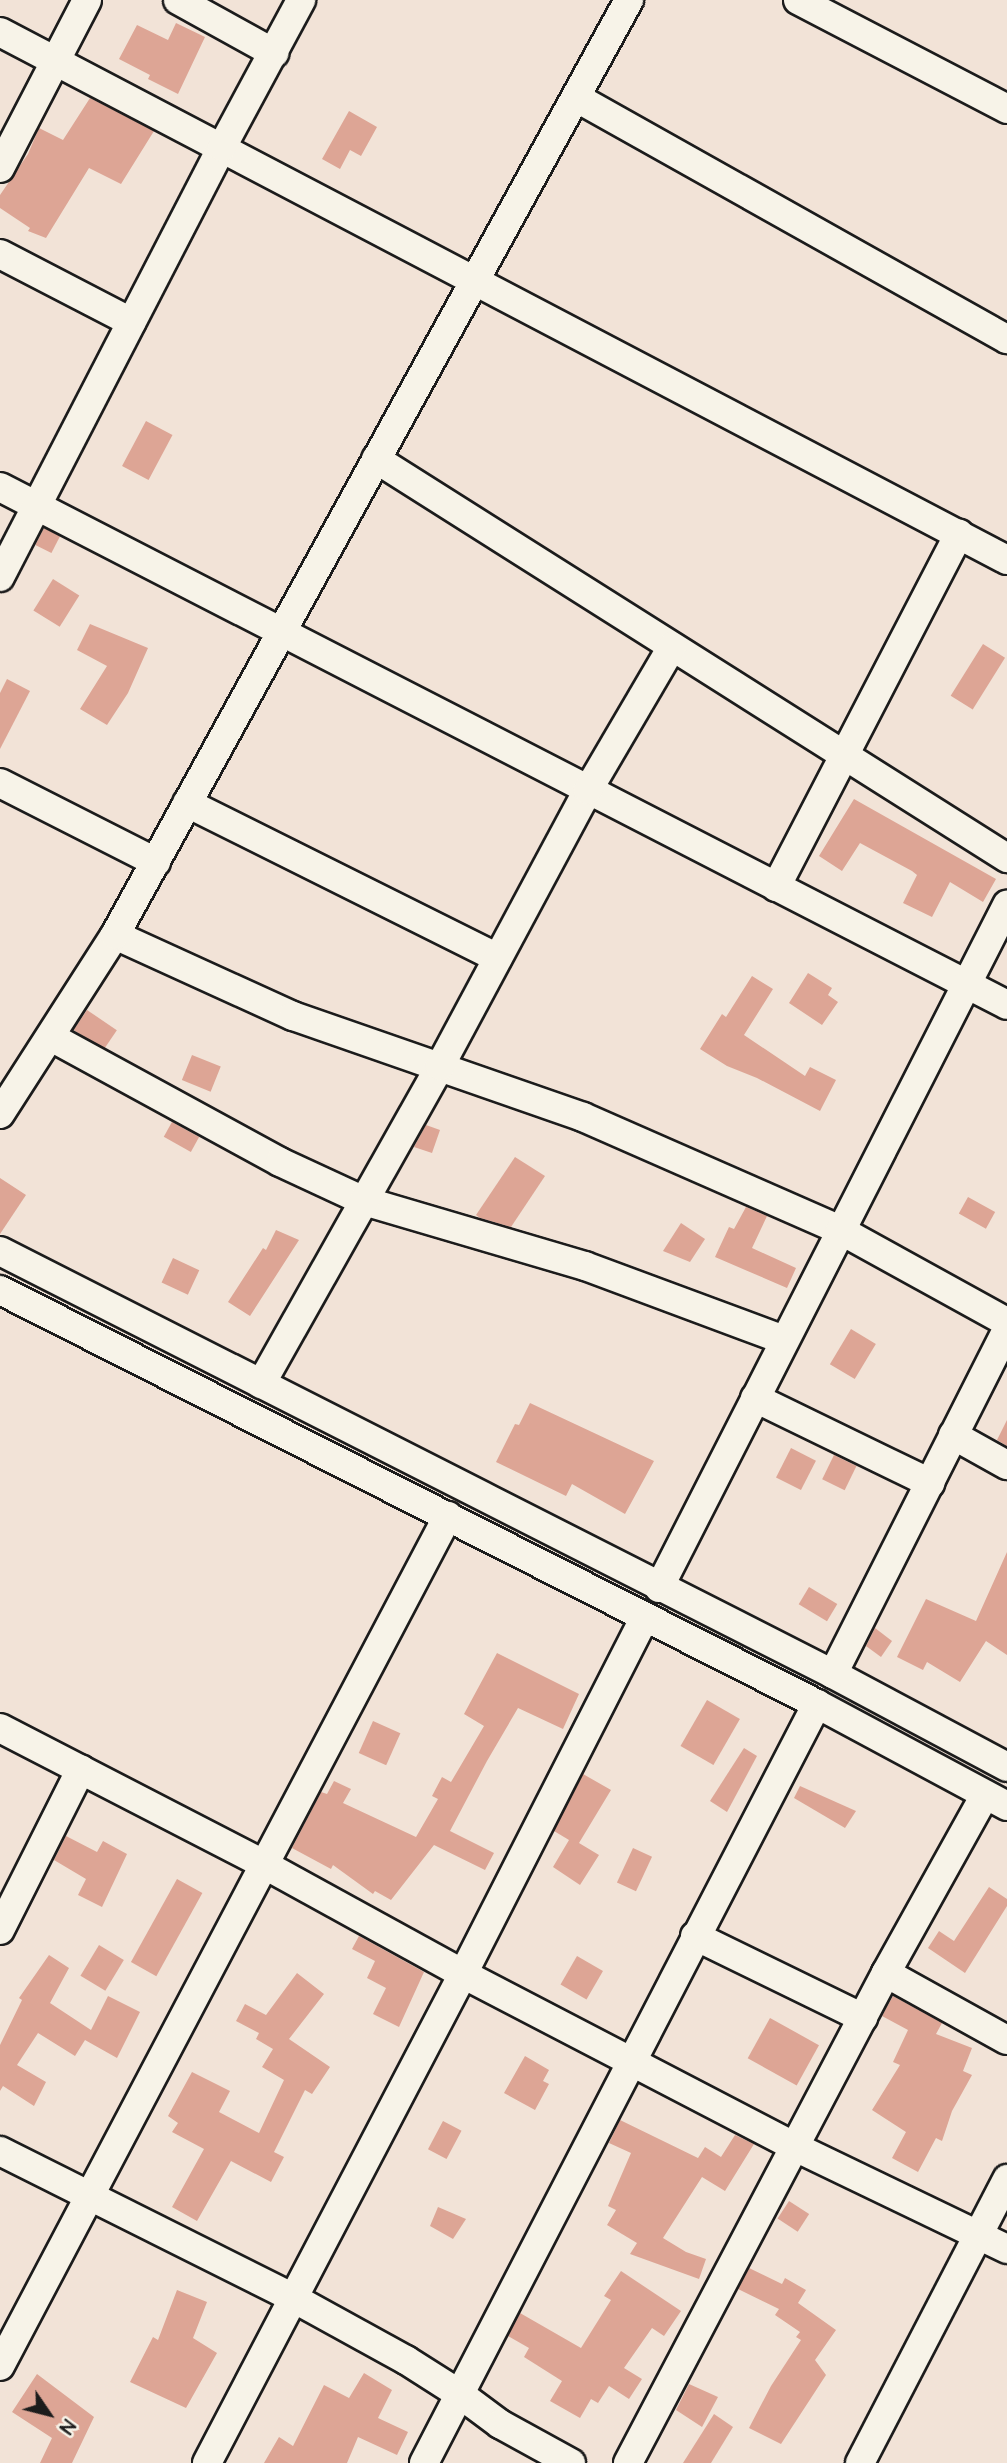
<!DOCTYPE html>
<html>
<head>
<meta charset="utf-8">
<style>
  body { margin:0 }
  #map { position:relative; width:1007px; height:2463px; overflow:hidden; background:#f2e3d7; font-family:"Architects Daughter",sans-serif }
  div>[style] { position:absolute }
  .building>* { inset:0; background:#dda595; transform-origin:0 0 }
  .roads { filter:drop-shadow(2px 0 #1c1c1c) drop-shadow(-2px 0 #1c1c1c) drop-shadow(0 2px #1c1c1c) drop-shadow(0 -2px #1c1c1c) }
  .minor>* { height:28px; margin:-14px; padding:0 14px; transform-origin:14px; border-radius:14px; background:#f7f3e8 }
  span { translate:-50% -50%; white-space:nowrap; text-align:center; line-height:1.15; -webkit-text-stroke:7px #f7f3e8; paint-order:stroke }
  .north { position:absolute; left:14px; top:2379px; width:70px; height:70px; -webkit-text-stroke:5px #f7f3e8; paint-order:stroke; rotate:125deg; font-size:19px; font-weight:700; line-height:28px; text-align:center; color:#1c1c1c }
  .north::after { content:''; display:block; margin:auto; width:24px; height:32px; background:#1c1c1c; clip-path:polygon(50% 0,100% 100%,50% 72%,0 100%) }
</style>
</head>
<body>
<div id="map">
  <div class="building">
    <div style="clip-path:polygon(176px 23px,205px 37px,178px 94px,148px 79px,150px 75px,119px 59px,137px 25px,168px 40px)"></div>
    <div style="clip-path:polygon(90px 98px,154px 131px,121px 184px,89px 168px,46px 238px,28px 231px,30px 228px,0 208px,0 195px,28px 154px,39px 128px,63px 140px)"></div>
    <div style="clip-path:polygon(349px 111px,377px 127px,361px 156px,350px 150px,340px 169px,322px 159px)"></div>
    <div style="left:146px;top:421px;width:30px;height:51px;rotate:28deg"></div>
    <div style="left:44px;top:528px;width:18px;height:19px;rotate:27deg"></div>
    <div style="left:53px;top:579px;width:31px;height:37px;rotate:32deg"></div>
    <div style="clip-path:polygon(90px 624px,148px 648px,128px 693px,107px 725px,80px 709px,107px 666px,77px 650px)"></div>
    <div style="left:983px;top:644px;width:26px;height:61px;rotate:32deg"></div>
    <div style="clip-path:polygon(7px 679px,30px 691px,0 749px,0 693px)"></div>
    <div style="clip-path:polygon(854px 799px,996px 879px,983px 902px,950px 882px,932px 917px,903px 903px,917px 875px,912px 871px,860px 843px,842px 871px,819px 856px)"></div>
    <div style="clip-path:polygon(808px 973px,832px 988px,828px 995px,838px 1002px,822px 1025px,789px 1003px)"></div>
    <div style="clip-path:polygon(752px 976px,773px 989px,744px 1035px,805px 1076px,810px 1067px,836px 1080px,820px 1111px,757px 1078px,727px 1066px,700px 1049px,722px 1014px,726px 1017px)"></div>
    <div style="left:87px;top:1010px;width:36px;height:24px;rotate:34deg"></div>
    <div style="left:192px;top:1055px;width:31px;height:27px;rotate:22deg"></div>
    <div style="left:172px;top:1122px;width:31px;height:17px;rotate:29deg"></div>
    <div style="clip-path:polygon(426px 1125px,440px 1130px,432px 1153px,414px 1147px)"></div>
    <div style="clip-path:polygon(515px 1157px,545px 1176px,511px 1227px,480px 1218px,476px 1215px)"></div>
    <div style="clip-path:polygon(0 1178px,26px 1195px,0 1234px)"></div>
    <div style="left:968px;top:1197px;width:31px;height:19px;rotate:29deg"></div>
    <div style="clip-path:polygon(746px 1207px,767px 1216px,752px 1248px,796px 1268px,787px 1288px,715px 1257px,729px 1227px,734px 1229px)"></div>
    <div style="clip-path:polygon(681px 1223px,705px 1239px,690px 1262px,663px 1251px)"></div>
    <div style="clip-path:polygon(276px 1230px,299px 1240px,250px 1316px,228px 1302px,263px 1248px,266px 1250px)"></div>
    <div style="left:173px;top:1258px;width:29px;height:27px;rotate:25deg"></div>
    <div style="left:851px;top:1329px;width:29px;height:41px;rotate:31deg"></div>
    <div style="clip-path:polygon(530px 1403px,654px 1461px,625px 1514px,572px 1484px,566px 1496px,496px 1462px,515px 1424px,519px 1425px)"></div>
    <div style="clip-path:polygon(1007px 1420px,1007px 1446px,997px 1440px)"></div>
    <div style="left:791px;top:1448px;width:28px;height:33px;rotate:27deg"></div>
    <div style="left:834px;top:1455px;width:25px;height:27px;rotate:26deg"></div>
    <div style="clip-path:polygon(1007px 1552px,1007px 1655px,986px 1641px,960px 1682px,927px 1662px,923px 1670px,897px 1657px,926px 1599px,976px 1621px)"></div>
    <div style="left:809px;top:1587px;width:33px;height:20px;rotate:31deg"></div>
    <div style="clip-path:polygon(875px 1628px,892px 1641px,881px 1657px,866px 1646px)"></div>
    <div style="clip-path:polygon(497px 1653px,579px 1694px,563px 1729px,518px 1708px,487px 1761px,450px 1831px,494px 1853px,485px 1870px,434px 1845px,391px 1900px,375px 1891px,373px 1894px,333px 1865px,331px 1869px,292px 1848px,321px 1792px,327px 1794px,334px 1781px,351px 1789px,343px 1803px,416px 1837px,438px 1799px,432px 1796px,442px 1777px,451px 1782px,484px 1726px,464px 1714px)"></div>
    <div style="left:707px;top:1700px;width:38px;height:53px;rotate:30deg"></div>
    <div style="left:373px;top:1721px;width:30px;height:35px;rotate:24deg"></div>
    <div style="clip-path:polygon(744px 1748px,757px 1756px,727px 1812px,710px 1801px)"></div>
    <div style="clip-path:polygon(583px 1774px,611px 1790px,579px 1843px,599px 1855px,580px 1885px,553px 1867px,569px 1840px,554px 1831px)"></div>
    <div style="clip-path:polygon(800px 1786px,856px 1811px,845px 1828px,794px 1798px)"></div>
    <div style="clip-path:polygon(66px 1836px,97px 1852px,103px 1841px,127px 1854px,102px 1907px,78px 1895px,86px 1879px,54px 1860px)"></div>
    <div style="left:633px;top:1848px;width:21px;height:38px;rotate:25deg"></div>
    <div style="left:177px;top:1879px;width:29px;height:95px;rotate:29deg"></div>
    <div style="clip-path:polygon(989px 1887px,1007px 1899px,1007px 1906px,965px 1973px,928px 1948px,939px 1931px,954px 1941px)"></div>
    <div style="clip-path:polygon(359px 1936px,424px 1972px,399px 2027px,373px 2014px,386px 1988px,367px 1978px,375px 1961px,352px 1949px)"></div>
    <div style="left:99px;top:1945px;width:29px;height:36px;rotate:31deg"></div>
    <div style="clip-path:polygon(49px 1955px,69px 1968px,50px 2003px,91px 2030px,108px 1996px,140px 2012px,117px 2058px,85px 2040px,75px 2056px,38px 2033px,17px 2065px,46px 2082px,34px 2106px,3px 2086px,0 2091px,0 2045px,22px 2000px,19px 1998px)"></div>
    <div style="left:577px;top:1956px;width:30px;height:33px;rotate:30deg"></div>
    <div style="clip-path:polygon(297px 1973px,324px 1994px,289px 2039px,330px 2067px,312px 2094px,305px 2090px,274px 2152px,284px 2157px,271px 2182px,231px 2161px,197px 2221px,172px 2207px,204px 2149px,172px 2132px,178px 2123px,168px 2116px,192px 2072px,230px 2091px,219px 2112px,259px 2133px,284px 2080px,262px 2067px,273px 2049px,256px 2039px,259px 2033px,236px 2021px,245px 2004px,266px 2015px)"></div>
    <div style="clip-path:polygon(893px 1996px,942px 2023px,936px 2034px,972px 2048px,963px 2071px,972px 2075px,952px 2111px,942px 2141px,936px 2138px,918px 2172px,892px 2158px,906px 2132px,872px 2110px,900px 2065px,893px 2062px,908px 2030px,882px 2016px)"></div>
    <div style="left:770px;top:2018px;width:56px;height:46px;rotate:29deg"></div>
    <div style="clip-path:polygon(525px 2056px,549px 2070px,543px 2081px,549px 2084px,535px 2110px,504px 2093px)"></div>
    <div style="clip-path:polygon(620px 2120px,698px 2158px,705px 2147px,721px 2157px,735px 2135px,754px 2144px,725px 2191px,702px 2177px,663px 2238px,686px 2252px,706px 2259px,699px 2279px,630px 2254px,637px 2243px,607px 2225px,616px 2210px,608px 2206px,631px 2153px,609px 2143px)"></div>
    <div style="left:443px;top:2121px;width:21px;height:32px;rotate:28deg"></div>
    <div style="left:789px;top:2201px;width:24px;height:21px;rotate:33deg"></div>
    <div style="clip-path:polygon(438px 2207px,466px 2219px,453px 2239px,430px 2226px)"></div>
    <div style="clip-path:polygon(749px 2268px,782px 2284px,785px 2278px,806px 2290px,798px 2303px,836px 2330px,815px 2360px,826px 2375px,781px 2444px,749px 2428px,771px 2386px,801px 2340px,796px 2337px,800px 2332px,775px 2315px,779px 2309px,738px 2289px)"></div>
    <div style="clip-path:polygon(621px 2271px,681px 2311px,664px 2336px,652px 2328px,624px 2368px,642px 2379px,629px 2399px,609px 2386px,598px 2403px,591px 2399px,580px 2418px,550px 2401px,562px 2381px,524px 2357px,529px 2348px,508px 2336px,520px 2313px,581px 2348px,611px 2300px,604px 2296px)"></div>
    <div style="clip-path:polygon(177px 2290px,207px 2302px,193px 2338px,217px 2353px,186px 2408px,130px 2382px,153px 2337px,158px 2340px)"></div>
    <div style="clip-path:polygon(364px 2373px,392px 2390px,378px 2418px,408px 2432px,397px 2455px,358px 2437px,347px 2463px,264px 2463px,279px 2437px,293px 2446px,324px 2385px,349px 2398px)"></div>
    <div style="clip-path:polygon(37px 2374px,94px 2417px,72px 2463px,40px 2463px,52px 2438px,12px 2412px)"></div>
    <div style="clip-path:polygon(689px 2384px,718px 2397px,702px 2427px,676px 2410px)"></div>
    <div style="clip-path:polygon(714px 2414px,733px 2427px,711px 2463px,683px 2463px)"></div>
  </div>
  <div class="roads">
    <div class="minor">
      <div style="left:178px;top:0;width:110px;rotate:28.9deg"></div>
      <div style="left:798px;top:0;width:236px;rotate:27.5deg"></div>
      <div style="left:0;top:32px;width:1137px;rotate:27.67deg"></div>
      <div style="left:577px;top:98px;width:493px;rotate:29.3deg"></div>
      <div style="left:0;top:168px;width:189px;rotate:-62.6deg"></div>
      <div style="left:0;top:254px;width:148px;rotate:27.4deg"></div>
      <div style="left:376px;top:459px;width:747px;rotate:32.31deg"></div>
      <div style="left:0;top:487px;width:1132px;rotate:27.22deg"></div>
      <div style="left:0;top:577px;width:484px;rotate:-62.7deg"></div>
      <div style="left:222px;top:147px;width:167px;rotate:-61.7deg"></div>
      <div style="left:0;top:783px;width:175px;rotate:26.9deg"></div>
      <div style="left:187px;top:803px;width:347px;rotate:26.5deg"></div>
      <div style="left:776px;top:887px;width:398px;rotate:-62.6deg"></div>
      <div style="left:115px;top:935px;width:196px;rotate:24.5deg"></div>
      <div style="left:293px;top:1016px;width:307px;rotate:19.2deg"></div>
      <div style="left:583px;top:1117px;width:281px;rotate:23.7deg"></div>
      <div style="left:840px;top:1230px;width:191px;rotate:28.9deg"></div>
      <div style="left:51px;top:1037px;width:261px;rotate:28.6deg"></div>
      <div style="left:280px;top:1162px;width:93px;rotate:24.9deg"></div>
      <div style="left:364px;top:1201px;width:230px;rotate:16.4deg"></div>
      <div style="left:585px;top:1266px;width:212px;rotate:20.4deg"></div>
      <div style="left:0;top:1114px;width:213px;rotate:-57.3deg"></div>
      <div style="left:115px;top:935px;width:1067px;rotate:-61.2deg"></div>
      <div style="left:0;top:1251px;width:934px;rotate:26.92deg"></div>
      <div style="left:833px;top:1674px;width:197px;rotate:28.1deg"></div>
      <div style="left:0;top:1290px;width:916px;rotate:26.87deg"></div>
      <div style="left:817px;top:1704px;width:216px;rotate:28.2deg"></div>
      <div style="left:261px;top:1384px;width:365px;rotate:-60.6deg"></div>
      <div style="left:440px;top:1066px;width:313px;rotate:-61.8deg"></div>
      <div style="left:588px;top:790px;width:166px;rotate:-59.6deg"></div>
      <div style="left:755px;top:1398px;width:195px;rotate:25.9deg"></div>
      <div style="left:953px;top:1435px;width:62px;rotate:29.1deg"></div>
      <div style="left:659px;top:1588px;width:767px;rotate:-63deg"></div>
      <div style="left:833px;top:1674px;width:386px;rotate:-63.2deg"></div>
      <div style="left:0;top:1728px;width:298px;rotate:27.3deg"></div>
      <div style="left:265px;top:1865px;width:226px;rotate:28.8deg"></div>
      <div style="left:463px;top:1974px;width:374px;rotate:27.5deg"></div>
      <div style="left:795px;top:2147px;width:235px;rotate:25.7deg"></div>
      <div style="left:985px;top:1795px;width:204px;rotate:119.1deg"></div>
      <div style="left:886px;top:1973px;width:138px;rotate:29deg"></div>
      <div style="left:0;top:1930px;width:180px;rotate:-63.3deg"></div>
      <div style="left:695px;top:1936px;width:187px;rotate:26deg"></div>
      <div style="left:0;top:2151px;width:330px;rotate:26.6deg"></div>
      <div style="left:295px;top:2299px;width:127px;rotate:28.8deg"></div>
      <div style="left:406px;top:2360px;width:65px;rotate:32.5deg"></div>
      <div style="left:461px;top:2395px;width:49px;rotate:36.6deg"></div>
      <div style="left:500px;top:2424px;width:81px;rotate:28.8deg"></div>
      <div style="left:0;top:2366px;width:961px;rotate:-62.21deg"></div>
      <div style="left:207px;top:2463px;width:552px;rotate:-62.37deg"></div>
      <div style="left:463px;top:1974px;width:399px;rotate:-63deg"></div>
      <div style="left:424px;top:2463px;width:855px;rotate:-62.63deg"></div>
      <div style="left:628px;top:2463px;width:554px;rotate:-62.23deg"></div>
      <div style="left:860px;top:2463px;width:320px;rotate:-62.6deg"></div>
    </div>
  </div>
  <div class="north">N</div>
</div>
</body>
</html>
